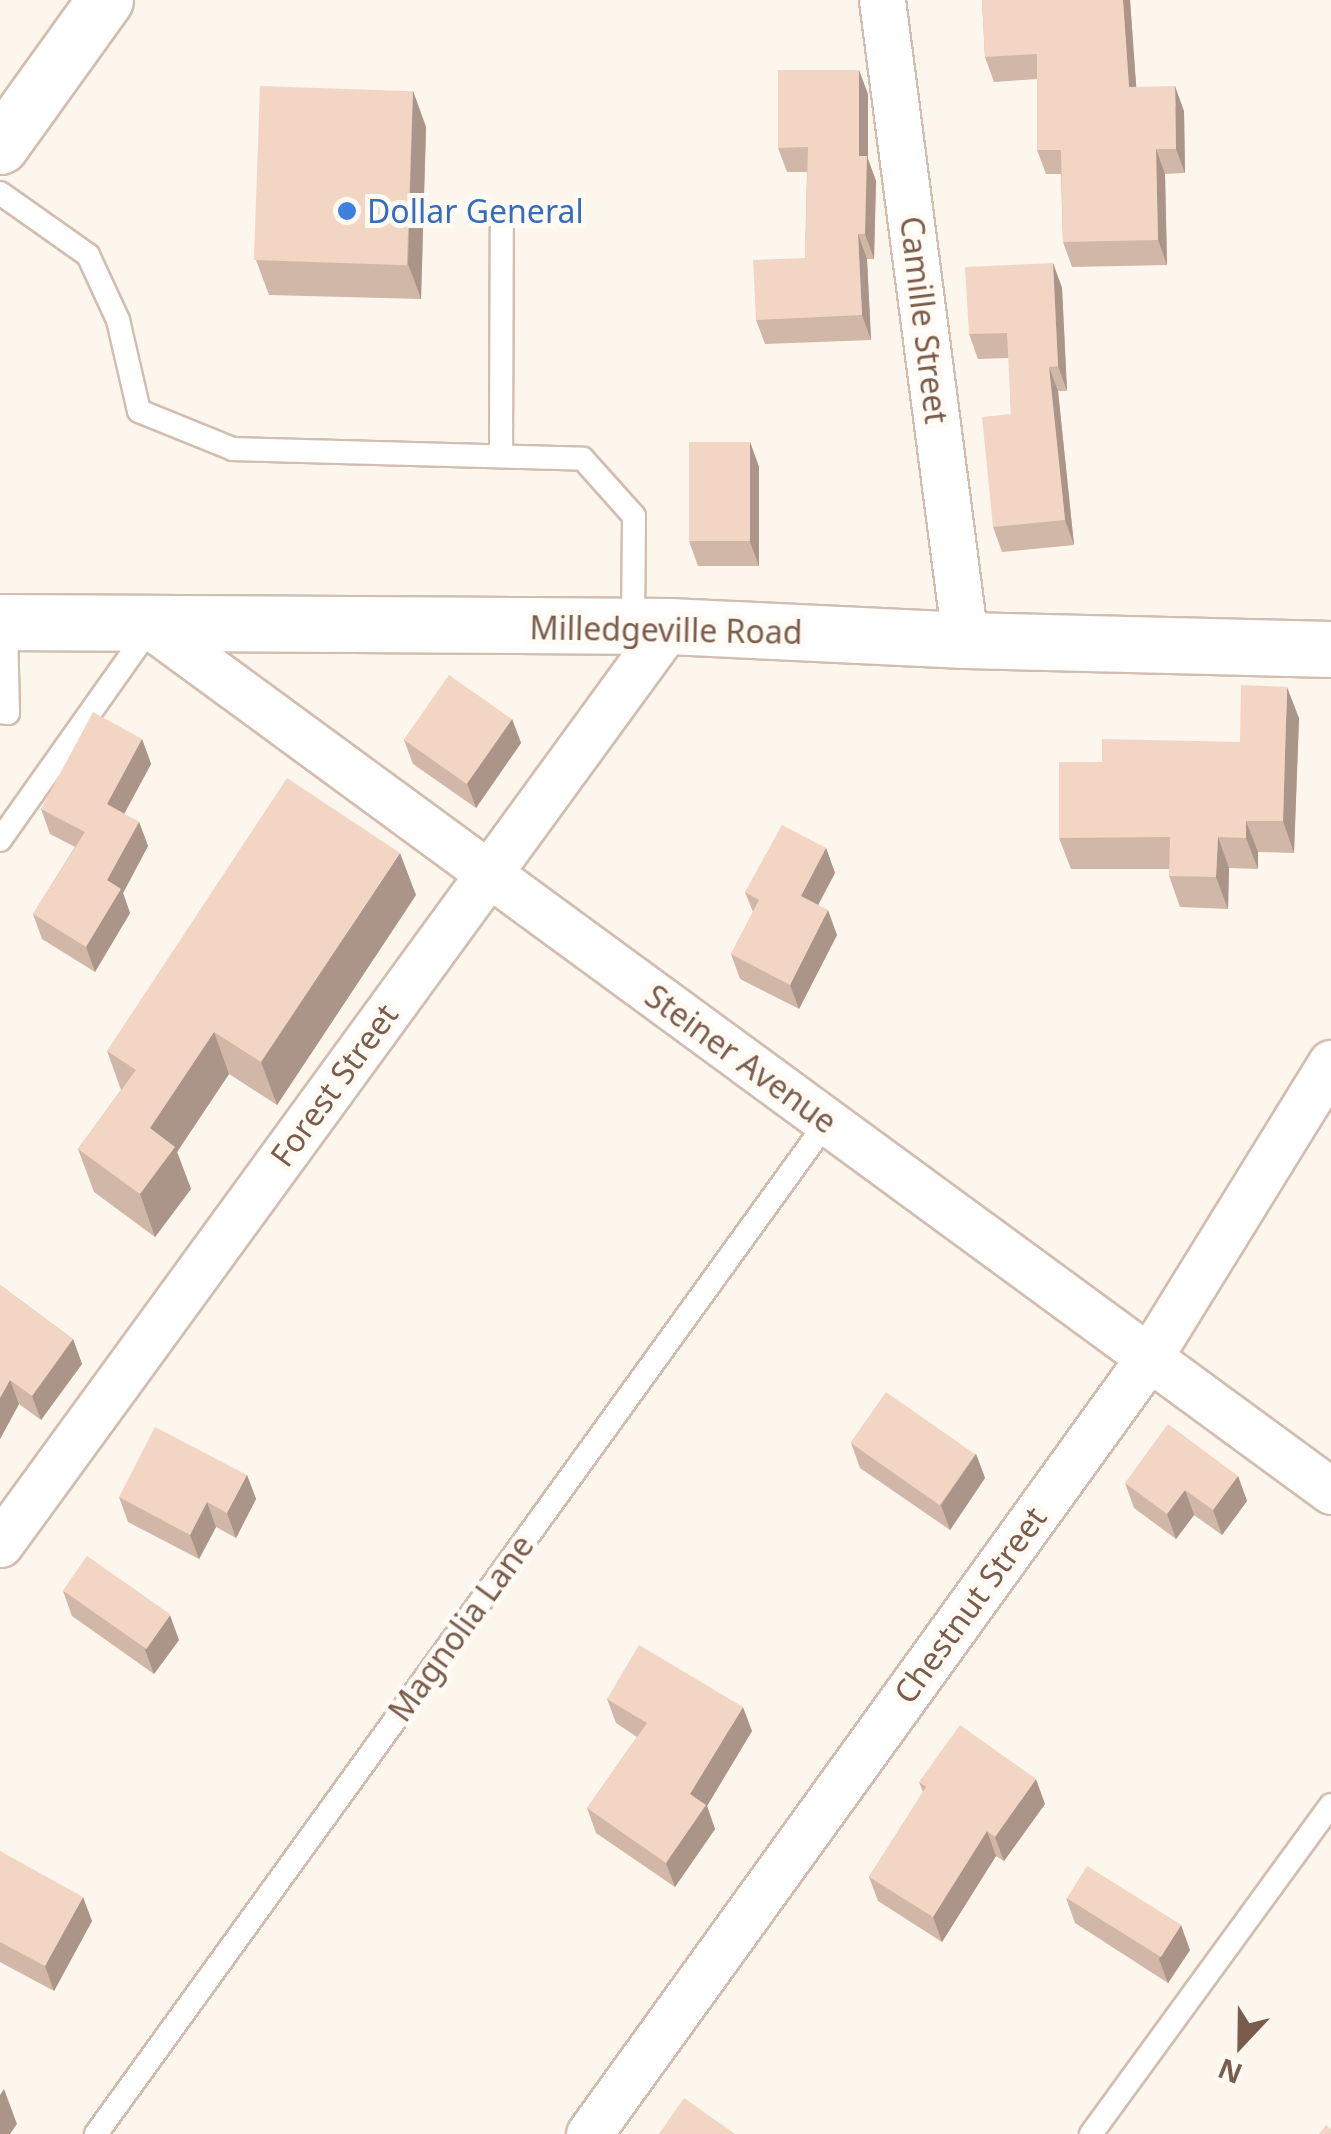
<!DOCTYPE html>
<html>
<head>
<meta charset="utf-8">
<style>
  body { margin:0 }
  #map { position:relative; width:1331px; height:2134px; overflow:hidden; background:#fdf6ec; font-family:"Noto Sans",sans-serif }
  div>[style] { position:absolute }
  .roads { filter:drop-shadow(2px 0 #d1beb0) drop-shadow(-2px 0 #d1beb0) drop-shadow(0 2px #d1beb0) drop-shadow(0 -2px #d1beb0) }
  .lane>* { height:22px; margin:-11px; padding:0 11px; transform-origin:11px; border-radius:11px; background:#fff }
  .street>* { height:45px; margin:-22.5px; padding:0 22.5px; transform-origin:22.5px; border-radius:22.5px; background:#fff }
  .secondary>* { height:55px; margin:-27.5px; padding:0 27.5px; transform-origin:27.5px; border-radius:27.5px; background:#fff }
  .wall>* { inset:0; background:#d1b7a8 }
  .shaded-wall>* { inset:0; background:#aa9588 }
  .building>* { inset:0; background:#f3d5c3; transform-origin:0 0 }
  .dots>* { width:28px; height:28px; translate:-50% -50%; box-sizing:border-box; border:5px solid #fffaf3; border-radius:50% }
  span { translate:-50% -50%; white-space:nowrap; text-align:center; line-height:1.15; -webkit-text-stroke:10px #fffaf3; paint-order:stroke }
  .shop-label { font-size:32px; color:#366cbe }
  .left { translate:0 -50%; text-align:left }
  .street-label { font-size:32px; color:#7a5c4d }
  .north { position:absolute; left:1191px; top:1994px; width:100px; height:100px; -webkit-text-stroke:8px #fffaf3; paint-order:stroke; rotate:202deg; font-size:28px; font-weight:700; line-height:40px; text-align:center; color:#7a5c4d }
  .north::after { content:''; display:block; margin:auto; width:35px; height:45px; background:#7a5c4d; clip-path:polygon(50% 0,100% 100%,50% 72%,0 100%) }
</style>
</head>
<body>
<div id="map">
  <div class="roads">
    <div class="lane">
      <div style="left:0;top:193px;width:108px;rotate:35.2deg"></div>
      <div style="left:88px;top:255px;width:72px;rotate:65.2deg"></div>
      <div style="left:118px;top:320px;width:93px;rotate:77deg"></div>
      <div style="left:139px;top:411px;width:101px;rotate:22deg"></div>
      <div style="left:233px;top:449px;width:350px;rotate:1.6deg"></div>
      <div style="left:583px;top:459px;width:76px;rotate:48.2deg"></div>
      <div style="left:634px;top:516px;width:111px;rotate:90.5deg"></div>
      <div style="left:501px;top:456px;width:231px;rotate:-89.8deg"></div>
      <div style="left:0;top:712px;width:8px;rotate:7deg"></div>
      <div style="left:8px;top:713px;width:91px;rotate:-91.3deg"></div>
      <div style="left:0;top:840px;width:261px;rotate:-54.7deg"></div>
      <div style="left:96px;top:2134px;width:1248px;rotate:-54.16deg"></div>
      <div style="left:1091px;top:2134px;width:407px;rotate:-53.9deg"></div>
    </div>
    <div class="street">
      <div style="left:882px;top:0;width:645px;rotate:82.61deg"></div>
      <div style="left:151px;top:626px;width:1463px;rotate:36.24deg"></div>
      <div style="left:0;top:1544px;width:1136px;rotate:-53.92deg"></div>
      <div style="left:589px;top:2134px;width:956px;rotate:-54.2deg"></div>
      <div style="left:1148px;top:1359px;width:348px;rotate:-58.3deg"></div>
    </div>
    <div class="secondary">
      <div style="left:0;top:146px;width:180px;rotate:-54.3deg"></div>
      <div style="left:0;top:622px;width:669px;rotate:0.34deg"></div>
      <div style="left:669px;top:626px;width:296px;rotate:2.7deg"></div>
      <div style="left:965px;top:640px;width:366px;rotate:1.4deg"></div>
    </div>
  </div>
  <div class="wall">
    <div style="clip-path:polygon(982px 0,1130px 0,1136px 87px,1184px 111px,1185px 173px,1165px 174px,1167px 265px,1072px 267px,1063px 242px,1061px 174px,1046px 174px,1037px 150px,1037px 79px,994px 82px,985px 57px)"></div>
    <div style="clip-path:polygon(413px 91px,426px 127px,421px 299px,269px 295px,256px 260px)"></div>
    <div style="clip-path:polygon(868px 94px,868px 159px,876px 181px,874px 259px,867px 259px,871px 340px,765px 344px,756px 320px,805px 258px,807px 172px,787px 172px,778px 148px)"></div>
    <div style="clip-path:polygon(1053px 263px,1062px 288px,1067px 391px,1058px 391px,1074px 545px,1002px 552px,993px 527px,1011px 414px,1009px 358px,978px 359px,969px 334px)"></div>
    <div style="clip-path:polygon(750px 442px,759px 467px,759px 566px,698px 566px,689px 541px)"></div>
    <div style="clip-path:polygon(1299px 718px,1294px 853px,1258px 852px,1258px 869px,1229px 868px,1228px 909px,1180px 907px,1169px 876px,1169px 869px,1071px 869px,1059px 838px,1102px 762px,1240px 742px)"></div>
    <div style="clip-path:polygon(512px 719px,521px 743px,476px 808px,413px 764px,404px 740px)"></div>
    <div style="clip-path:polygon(142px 739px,151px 764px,124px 814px,139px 822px,148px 846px,123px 893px,130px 913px,95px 972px,42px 939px,33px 914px,75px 847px,50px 834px,41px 809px)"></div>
    <div style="clip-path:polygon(826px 848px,835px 873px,818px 905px,837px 935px,799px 1009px,740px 979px,731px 954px,753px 912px,745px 892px)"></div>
    <div style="clip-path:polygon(416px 895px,277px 1105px,229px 1074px,177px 1152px,191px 1189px,155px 1237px,94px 1192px,78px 1149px,121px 1090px,107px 1051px)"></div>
    <div style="clip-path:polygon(0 1285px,73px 1339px,82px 1364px,41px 1420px,19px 1404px,0 1439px)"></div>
    <div style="clip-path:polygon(851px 1443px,976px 1454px,985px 1478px,950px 1530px,860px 1468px)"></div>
    <div style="clip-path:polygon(247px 1475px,256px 1499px,236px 1538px,216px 1527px,199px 1559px,128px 1522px,119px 1497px)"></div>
    <div style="clip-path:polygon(1238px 1476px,1247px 1501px,1222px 1535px,1194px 1515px,1176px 1539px,1134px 1508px,1125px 1483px)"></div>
    <div style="clip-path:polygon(63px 1591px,179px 1640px,154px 1674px,72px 1616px)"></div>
    <div style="clip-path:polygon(607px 1699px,752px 1731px,707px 1806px,715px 1829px,675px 1887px,596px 1833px,587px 1808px,637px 1737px,616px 1723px)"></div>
    <div style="clip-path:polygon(919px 1782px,1045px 1804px,1004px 1861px,996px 1856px,942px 1942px,878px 1901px,869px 1877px,923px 1792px)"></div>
    <div style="clip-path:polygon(0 1851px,92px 1921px,54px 1991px,0 1962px)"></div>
    <div style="clip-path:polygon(1066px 1898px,1190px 1950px,1168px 1983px,1075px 1923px)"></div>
  </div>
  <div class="shaded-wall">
    <div style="clip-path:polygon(1123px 0,1130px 0,1138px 111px,1129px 87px)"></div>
    <div style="clip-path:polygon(859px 70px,868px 94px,868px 159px,876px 181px,874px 259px,865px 234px,859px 156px)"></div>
    <div style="clip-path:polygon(1175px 86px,1184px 111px,1185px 173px,1176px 149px)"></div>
    <div style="clip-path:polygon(413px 91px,426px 127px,421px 299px,408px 264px)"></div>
    <div style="clip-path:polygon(1156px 149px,1165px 174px,1167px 265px,1158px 240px)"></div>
    <div style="clip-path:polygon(858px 234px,867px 259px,871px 340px,862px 315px)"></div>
    <div style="clip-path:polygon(1053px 263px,1062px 288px,1067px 391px,1058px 366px)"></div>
    <div style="clip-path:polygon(1049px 367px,1058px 391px,1074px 545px,1065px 520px)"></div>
    <div style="clip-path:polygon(750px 442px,759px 467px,759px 566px,750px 542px)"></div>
    <div style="clip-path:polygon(1287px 687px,1299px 718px,1294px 853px,1283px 821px)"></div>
    <div style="clip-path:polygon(512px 719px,521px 743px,476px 808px,467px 783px)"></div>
    <div style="clip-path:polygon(142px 739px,151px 764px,116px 829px,107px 804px)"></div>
    <div style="clip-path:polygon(1246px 821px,1258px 852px,1258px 869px,1246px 838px)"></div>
    <div style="clip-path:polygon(139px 822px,148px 846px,123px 893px,130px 913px,95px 972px,86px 947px,107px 880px)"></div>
    <div style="clip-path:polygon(1218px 837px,1229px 868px,1228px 909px,1216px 877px)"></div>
    <div style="clip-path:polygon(826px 848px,835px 873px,810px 920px,801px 896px)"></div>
    <div style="clip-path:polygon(400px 853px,416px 895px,277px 1105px,261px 1062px)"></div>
    <div style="clip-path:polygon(828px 910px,837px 935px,799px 1009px,790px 985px)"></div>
    <div style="clip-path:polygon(214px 1032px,229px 1074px,177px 1152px,191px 1189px,155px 1237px,140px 1194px,150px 1128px)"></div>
    <div style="clip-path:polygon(73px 1339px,82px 1364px,41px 1420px,32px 1396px)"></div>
    <div style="clip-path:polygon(10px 1380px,19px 1404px,0 1439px,0 1398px)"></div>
    <div style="clip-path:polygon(976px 1454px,985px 1478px,950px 1530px,941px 1505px)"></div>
    <div style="clip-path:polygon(247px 1475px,256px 1499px,236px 1538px,227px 1513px)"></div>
    <div style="clip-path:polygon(1238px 1476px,1247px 1501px,1222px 1535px,1213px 1510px)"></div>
    <div style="clip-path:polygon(1185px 1490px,1194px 1515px,1176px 1539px,1167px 1514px)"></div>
    <div style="clip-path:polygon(207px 1502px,216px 1527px,199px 1559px,190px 1535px)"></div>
    <div style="clip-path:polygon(170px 1615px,179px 1640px,154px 1674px,145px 1650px)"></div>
    <div style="clip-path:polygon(743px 1707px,752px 1731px,707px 1806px,715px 1829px,675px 1887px,666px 1863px,690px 1794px)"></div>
    <div style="clip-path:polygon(1036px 1779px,1045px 1804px,1004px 1861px,995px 1837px)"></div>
    <div style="clip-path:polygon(987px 1831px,996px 1856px,942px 1942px,933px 1917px)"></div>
    <div style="clip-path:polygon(83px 1897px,92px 1921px,54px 1991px,45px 1966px)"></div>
    <div style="clip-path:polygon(1181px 1925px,1190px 1950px,1168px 1983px,1159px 1959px)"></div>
    <div style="clip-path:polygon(4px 2089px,17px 2124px,10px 2134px,0 2134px,0 2095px)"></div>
  </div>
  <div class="building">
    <div style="clip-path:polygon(982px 0,1123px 0,1129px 87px,1175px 86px,1176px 149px,1156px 149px,1158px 240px,1063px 242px,1061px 150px,1037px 150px,1037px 54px,985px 57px)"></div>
    <div style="clip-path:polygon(778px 70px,859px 70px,859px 156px,867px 156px,865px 234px,858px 234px,862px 315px,756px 320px,753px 260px,805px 258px,808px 147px,778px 148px)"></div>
    <div style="left:260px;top:86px;width:153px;height:174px;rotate:2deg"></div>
    <div style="clip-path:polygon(1053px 263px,1058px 366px,1049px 367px,1065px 520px,993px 527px,982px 417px,1011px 414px,1007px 333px,969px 334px,965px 267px)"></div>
    <div style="left:689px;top:442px;width:61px;height:99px"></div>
    <div style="left:449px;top:675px;width:77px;height:79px;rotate:35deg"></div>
    <div style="clip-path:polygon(1241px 685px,1287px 687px,1283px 821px,1246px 821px,1246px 838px,1218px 837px,1216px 877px,1169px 876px,1170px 837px,1059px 838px,1059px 762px,1102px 762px,1102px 739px,1240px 742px)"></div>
    <div style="clip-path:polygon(93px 712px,142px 739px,107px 804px,139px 822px,107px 880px,121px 889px,86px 947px,33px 914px,85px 832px,41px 809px)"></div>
    <div style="clip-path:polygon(287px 778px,400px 853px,261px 1062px,214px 1032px,150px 1128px,175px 1147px,140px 1194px,78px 1149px,136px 1070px,107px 1051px)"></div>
    <div style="clip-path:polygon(782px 825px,826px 848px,801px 896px,828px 910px,790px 985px,731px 954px,759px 900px,745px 892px)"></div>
    <div style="clip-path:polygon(0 1285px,73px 1339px,32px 1396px,10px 1380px,0 1398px)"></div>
    <div style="left:886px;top:1392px;width:109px;height:62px;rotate:35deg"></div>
    <div style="clip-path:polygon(1168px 1424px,1238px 1476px,1213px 1510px,1185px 1490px,1167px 1514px,1125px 1483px)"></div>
    <div style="clip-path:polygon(155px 1427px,247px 1475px,227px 1513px,207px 1502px,190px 1535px,119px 1497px)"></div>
    <div style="left:87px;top:1556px;width:102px;height:42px;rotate:35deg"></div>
    <div style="clip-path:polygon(639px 1645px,743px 1707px,690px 1794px,706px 1805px,666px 1863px,587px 1808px,647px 1723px,607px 1699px)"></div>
    <div style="clip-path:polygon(960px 1725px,1036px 1779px,995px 1837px,987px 1831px,933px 1917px,869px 1877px,926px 1787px,919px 1782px)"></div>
    <div style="clip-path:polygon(0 1851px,83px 1897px,45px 1966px,0 1942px)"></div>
    <div style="left:1087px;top:1866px;width:111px;height:38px;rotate:32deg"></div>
    <div style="clip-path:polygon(684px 2098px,735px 2134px,659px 2134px)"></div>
    <div style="clip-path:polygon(1326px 2125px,1331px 2129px,1331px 2134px,1319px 2134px)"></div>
  </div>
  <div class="dots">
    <div style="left:347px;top:211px;background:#3f7fe0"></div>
  </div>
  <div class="shop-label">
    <span class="left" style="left:367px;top:211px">Dollar General</span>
  </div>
  <div class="street-label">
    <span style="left:924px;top:320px;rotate:83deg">Camille Street</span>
    <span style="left:666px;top:630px;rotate:1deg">Milledgeville Road</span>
    <span style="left:741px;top:1059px;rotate:36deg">Steiner Avenue</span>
    <span style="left:334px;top:1085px;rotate:-54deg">Forest Street</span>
    <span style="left:970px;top:1605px;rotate:-54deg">Chestnut Street</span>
    <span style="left:461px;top:1628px;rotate:-54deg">Magnolia Lane</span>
  </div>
  <div class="north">N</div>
</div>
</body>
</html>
